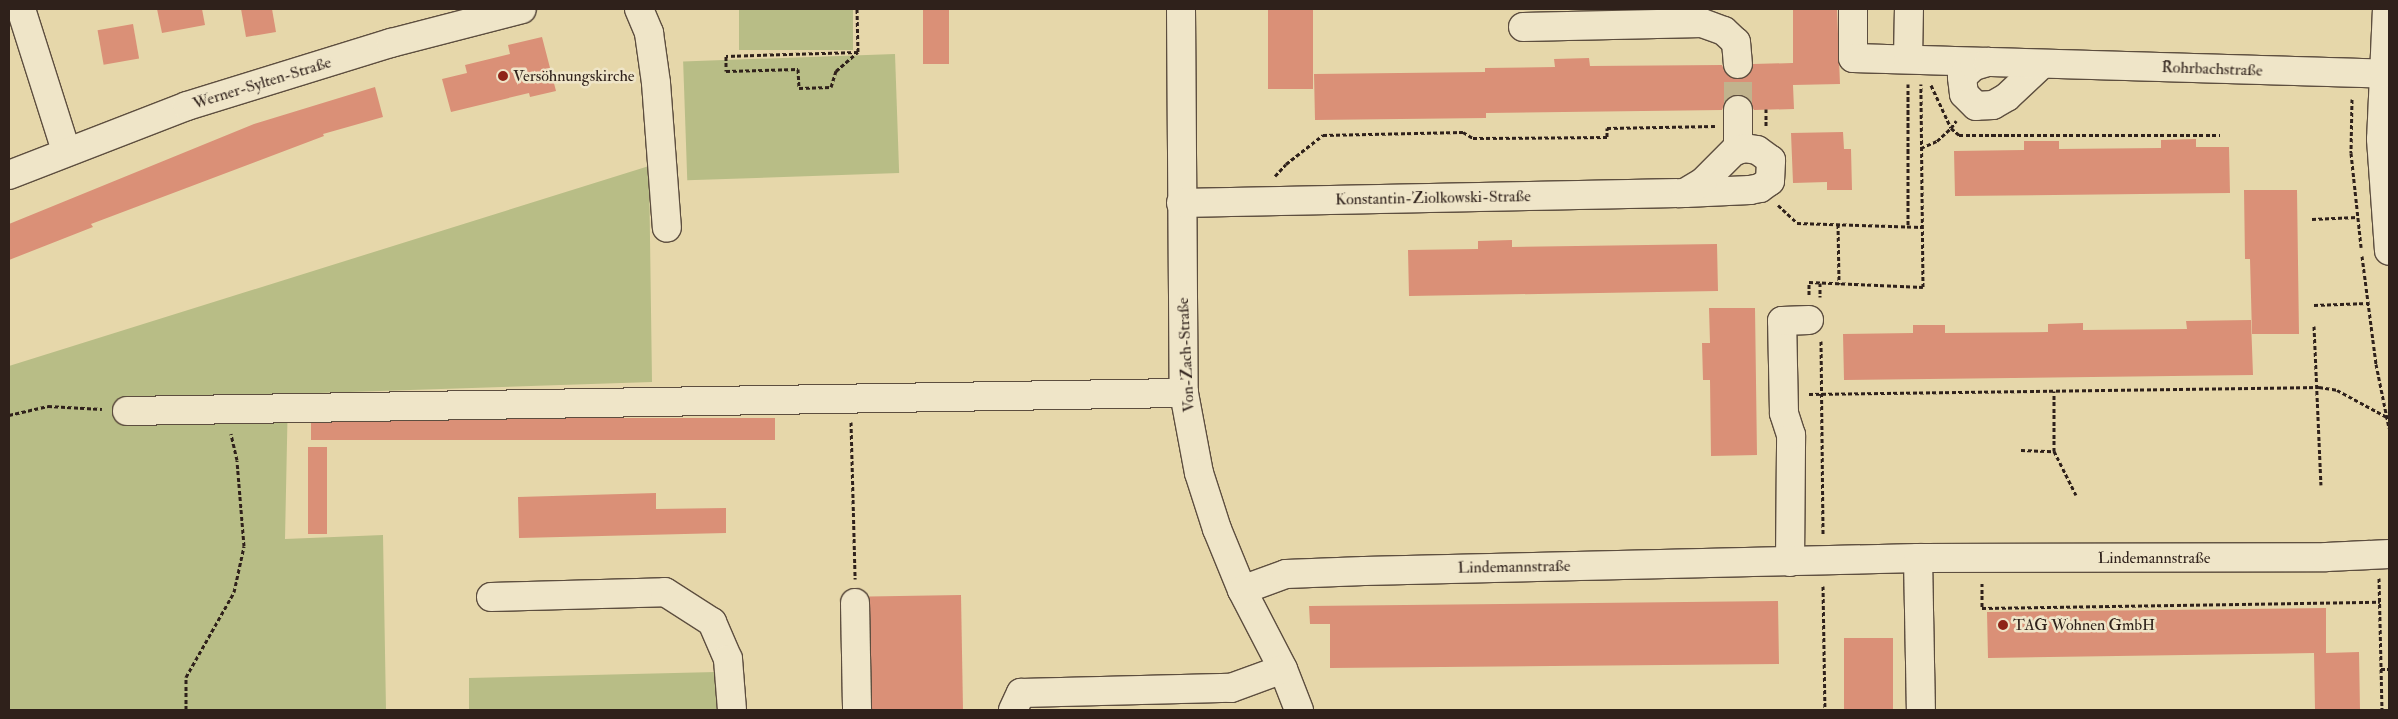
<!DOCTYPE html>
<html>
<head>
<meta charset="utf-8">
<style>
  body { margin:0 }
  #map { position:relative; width:2398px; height:719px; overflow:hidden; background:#e6d7aa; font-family:"IM FELL Double Pica",serif }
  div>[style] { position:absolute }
  .green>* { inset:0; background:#b8bd86; transform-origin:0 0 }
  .building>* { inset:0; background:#da9077; transform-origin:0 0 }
  .minor-tunnel>* { height:28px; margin-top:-14px; transform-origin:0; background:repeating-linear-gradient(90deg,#c1b38d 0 28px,transparent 0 42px) }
  .path>* { height:3px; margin-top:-1.5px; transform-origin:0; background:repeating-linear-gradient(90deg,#2f211b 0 4px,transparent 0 6.5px) }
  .roads { filter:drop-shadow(1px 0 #5d4e3f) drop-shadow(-1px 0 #5d4e3f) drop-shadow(0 1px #5d4e3f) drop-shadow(0 -1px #5d4e3f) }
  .minor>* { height:28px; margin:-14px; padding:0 14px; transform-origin:14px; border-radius:14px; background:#efe5c8 }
  .dots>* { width:14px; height:14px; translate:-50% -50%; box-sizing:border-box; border:2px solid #efe5c8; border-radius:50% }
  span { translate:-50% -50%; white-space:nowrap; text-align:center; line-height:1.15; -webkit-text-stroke:5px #efe5c8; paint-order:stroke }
  .street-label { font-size:16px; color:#2f211b }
  .poi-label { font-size:16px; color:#2f211b }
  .left { translate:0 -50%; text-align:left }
  .frame { position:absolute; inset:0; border:10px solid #2f211b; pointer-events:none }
</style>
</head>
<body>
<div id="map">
  <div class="green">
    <div style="left:739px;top:9px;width:114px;height:41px"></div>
    <div style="left:895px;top:54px;width:119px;height:212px;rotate:88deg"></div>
    <div style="clip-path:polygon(649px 166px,652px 382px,288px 394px,285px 539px,383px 535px,386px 710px,9px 710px,9px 366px)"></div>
    <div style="clip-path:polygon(716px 672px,717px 710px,469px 710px,469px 678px)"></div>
  </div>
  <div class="building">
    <div style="clip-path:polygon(157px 9px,202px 9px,205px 25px,162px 33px)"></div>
    <div style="clip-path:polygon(241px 9px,272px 9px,276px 32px,246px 37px)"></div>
    <div style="left:923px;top:9px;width:26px;height:55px"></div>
    <div style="left:1268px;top:9px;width:45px;height:80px"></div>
    <div style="clip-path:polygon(1793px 9px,1837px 9px,1840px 84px,1793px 85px,1794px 109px,1754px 110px,1746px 97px,1738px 94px,1725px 102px,1722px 110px,1486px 113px,1486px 118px,1315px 120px,1314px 74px,1485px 72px,1485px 68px,1555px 67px,1554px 59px,1589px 58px,1590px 66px,1722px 65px,1726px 73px,1740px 79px,1747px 76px,1753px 64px,1793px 63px)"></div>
    <div style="left:133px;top:24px;width:35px;height:36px;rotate:80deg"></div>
    <div style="clip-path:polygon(542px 37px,556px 91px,530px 97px,529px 93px,451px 112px,442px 79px,467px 73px,465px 65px,510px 54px,508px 45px)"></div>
    <div style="clip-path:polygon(375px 87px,383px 117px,323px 134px,324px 136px,91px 224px,93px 227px,9px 260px,9px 224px,254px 124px)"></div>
    <div style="clip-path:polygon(1843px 132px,1844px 149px,1851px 149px,1852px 190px,1827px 190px,1827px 182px,1793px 183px,1791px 133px)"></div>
    <div style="clip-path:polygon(2196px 139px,2196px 147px,2229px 147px,2230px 193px,1955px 196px,1954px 151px,2024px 150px,2024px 141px,2059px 141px,2059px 149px,2161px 148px,2161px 140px)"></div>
    <div style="clip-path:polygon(2244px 190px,2297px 190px,2299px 334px,2252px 334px,2250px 259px,2245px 259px)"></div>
    <div style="clip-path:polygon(1512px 240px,1512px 247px,1717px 244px,1718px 291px,1409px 296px,1408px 250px,1478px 249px,1478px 241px)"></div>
    <div style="clip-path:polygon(1709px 308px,1755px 308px,1757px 455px,1711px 456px,1710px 380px,1703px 380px,1702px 343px,1710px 343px)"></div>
    <div style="clip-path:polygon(2251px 320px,2253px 375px,1844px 380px,1843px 334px,1913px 333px,1913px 325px,1945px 325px,1945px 333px,2048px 332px,2048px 324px,2083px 323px,2083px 330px,2187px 329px,2186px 321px)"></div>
    <div style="left:775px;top:418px;width:22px;height:464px;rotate:90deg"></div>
    <div style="left:308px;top:447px;width:19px;height:87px"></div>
    <div style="clip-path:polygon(656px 493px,656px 509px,726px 508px,726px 533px,519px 538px,518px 497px)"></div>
    <div style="left:961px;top:595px;width:115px;height:92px;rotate:89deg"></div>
    <div style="clip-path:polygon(1778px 601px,1779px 664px,1330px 668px,1330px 624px,1310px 624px,1309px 606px)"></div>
    <div style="clip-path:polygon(2326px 608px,2326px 653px,2359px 652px,2360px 710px,2315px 710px,2314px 653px,1988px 658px,1987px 612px)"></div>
    <div style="left:1844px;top:638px;width:49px;height:72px"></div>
  </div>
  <div class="minor-tunnel">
    <div style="left:1738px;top:110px;width:46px;rotate:-90deg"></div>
  </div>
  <div class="path">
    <div style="left:857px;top:9px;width:43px;rotate:88.7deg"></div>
    <div style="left:858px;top:52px;width:132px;rotate:178.3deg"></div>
    <div style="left:726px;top:56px;width:15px;rotate:90deg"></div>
    <div style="left:726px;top:71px;width:72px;rotate:-1.6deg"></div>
    <div style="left:798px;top:69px;width:19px;rotate:87deg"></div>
    <div style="left:799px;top:88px;width:32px;rotate:-2deg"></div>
    <div style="left:831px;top:87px;width:17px;rotate:-73deg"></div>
    <div style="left:836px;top:71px;width:29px;rotate:-41deg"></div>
    <div style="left:1908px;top:84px;width:142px;rotate:90deg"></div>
    <div style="left:1931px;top:85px;width:47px;rotate:65.1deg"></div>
    <div style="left:1951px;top:128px;width:9px;rotate:-54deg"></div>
    <div style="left:2352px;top:99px;width:54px;rotate:91.1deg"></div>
    <div style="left:2351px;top:153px;width:95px;rotate:83.9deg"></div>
    <div style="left:1766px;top:126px;width:17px;rotate:-90deg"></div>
    <div style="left:1921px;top:148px;width:17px;rotate:-24deg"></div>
    <div style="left:1937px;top:141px;width:19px;rotate:-43deg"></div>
    <div style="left:1951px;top:128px;width:11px;rotate:41deg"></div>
    <div style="left:1959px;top:135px;width:261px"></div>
    <div style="left:1275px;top:176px;width:16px;rotate:-47deg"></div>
    <div style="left:1286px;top:164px;width:47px;rotate:-38.1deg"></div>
    <div style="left:1323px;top:135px;width:140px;rotate:-1.2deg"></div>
    <div style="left:1463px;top:132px;width:12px;rotate:31deg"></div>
    <div style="left:1473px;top:138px;width:134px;rotate:-0.4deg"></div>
    <div style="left:1607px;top:137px;width:9px;rotate:-90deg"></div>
    <div style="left:1607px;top:128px;width:108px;rotate:-1.1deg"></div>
    <div style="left:1778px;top:205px;width:26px;rotate:43deg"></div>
    <div style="left:1797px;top:223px;width:125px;rotate:1.8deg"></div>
    <div style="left:2312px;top:219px;width:45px;rotate:-2.5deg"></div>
    <div style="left:1838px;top:224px;width:60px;rotate:89deg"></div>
    <div style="left:2362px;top:256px;width:109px;rotate:82.6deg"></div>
    <div style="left:2376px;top:364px;width:65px;rotate:78.5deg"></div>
    <div style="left:1820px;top:283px;width:14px;rotate:90deg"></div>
    <div style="left:1809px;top:295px;width:13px;rotate:-90deg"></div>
    <div style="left:1809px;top:282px;width:114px;rotate:2.5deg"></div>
    <div style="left:1923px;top:287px;width:203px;rotate:-90.6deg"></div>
    <div style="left:2314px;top:305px;width:54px;rotate:-2.1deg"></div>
    <div style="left:2314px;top:326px;width:159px;rotate:87.5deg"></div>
    <div style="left:1821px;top:341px;width:194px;rotate:89.4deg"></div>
    <div style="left:1809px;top:394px;width:510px;rotate:-0.79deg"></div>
    <div style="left:2319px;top:387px;width:18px;rotate:9deg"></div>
    <div style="left:2337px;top:390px;width:57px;rotate:28.4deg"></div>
    <div style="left:9px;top:415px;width:40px;rotate:-13deg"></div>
    <div style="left:48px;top:406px;width:54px;rotate:3.2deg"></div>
    <div style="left:851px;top:422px;width:157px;rotate:88.5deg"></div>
    <div style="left:2021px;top:450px;width:33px;rotate:2deg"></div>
    <div style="left:2054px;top:451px;width:49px;rotate:63.4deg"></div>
    <div style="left:2054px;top:451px;width:60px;rotate:-90deg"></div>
    <div style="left:2379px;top:578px;width:132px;rotate:88.7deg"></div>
    <div style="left:1982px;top:583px;width:25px;rotate:90deg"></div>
    <div style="left:1982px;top:608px;width:398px;rotate:-0.9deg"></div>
    <div style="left:1823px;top:586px;width:124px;rotate:89.1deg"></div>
    <div style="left:2381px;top:669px;width:8px"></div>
    <div style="left:186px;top:710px;width:33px;rotate:-90deg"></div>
    <div style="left:186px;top:677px;width:98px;rotate:-60.5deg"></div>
    <div style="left:234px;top:592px;width:47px;rotate:-77.7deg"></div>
    <div style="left:244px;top:546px;width:86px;rotate:-94.7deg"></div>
    <div style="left:237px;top:460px;width:27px;rotate:-103deg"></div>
  </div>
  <div class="roads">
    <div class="minor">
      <div style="left:21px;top:9px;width:149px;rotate:72.4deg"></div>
      <div style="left:639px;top:9px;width:26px;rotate:67deg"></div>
      <div style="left:649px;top:33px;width:50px;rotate:82deg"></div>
      <div style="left:656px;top:83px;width:145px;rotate:85.7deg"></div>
      <div style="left:1181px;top:9px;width:384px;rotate:89.6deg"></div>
      <div style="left:1184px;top:393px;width:81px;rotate:79.4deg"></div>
      <div style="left:1199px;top:473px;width:59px;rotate:72.2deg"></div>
      <div style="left:1217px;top:529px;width:66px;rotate:67.7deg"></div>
      <div style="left:1242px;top:590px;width:89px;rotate:62.6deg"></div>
      <div style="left:1283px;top:669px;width:44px;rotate:68.7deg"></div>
      <div style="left:1853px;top:9px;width:49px;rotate:90deg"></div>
      <div style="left:1853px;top:58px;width:135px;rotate:1.7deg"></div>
      <div style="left:2387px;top:9px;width:130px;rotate:92.6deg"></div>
      <div style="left:2381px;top:139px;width:112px;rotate:85.9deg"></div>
      <div style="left:1523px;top:27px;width:179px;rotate:-1.3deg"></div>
      <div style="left:1702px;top:23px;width:23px;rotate:20deg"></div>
      <div style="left:1724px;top:31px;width:16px;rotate:43deg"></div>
      <div style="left:1736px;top:42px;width:22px;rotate:85deg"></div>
      <div style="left:1908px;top:59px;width:50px;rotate:-88.9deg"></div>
      <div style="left:2042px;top:64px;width:48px;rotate:136.7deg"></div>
      <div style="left:2007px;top:97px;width:16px;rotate:150deg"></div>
      <div style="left:1993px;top:105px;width:17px;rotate:177deg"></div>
      <div style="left:1976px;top:106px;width:17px;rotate:-135deg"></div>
      <div style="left:1964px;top:94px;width:17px;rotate:-97deg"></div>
      <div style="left:1962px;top:77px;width:16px;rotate:-43deg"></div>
      <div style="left:1974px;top:66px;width:15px;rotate:-16deg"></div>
      <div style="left:1988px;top:62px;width:394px;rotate:1.7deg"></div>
      <div style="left:1738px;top:150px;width:40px;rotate:-90deg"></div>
      <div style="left:9px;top:175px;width:191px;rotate:-21.2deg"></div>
      <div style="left:187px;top:106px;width:214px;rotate:-17.2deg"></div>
      <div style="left:391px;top:43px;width:135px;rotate:-14.5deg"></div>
      <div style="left:1181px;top:203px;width:504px;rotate:-1.14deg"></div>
      <div style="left:1685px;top:193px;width:65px;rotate:-2.6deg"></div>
      <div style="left:1750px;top:190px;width:10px;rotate:-11deg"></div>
      <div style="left:1760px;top:188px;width:12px;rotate:-35deg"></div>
      <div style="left:1770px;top:181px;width:21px;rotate:-87deg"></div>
      <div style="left:1771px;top:160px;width:17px;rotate:-144deg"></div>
      <div style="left:1757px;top:150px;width:12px;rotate:-171deg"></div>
      <div style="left:1745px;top:148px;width:11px;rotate:165deg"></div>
      <div style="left:1734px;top:151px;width:44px;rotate:135deg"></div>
      <div style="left:1703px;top:182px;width:21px;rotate:149deg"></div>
      <div style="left:127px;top:411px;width:1057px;rotate:-0.98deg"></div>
      <div style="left:1918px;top:558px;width:152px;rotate:88.9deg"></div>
      <div style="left:1790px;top:562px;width:127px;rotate:-89.5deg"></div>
      <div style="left:1791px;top:435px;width:23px;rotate:-108deg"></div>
      <div style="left:1784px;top:413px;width:92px;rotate:-91.2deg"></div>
      <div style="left:1782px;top:321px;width:27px;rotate:-2deg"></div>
      <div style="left:1242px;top:590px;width:47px;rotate:-20deg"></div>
      <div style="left:1286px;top:574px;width:78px;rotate:-2.2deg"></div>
      <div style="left:1364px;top:571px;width:554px;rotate:-1.34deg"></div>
      <div style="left:1918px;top:558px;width:408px;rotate:-0.1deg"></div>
      <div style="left:2326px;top:557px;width:63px;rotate:-2.7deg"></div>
      <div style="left:491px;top:597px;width:174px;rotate:-1.6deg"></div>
      <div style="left:665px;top:592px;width:56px;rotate:32.6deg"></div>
      <div style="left:712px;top:622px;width:40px;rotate:66.6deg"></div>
      <div style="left:728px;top:659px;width:51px;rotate:85.5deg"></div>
      <div style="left:855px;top:603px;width:107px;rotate:88.9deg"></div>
      <div style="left:1013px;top:710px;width:19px;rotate:-65deg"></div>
      <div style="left:1021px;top:693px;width:210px;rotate:-1.4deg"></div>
      <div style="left:1231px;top:688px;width:55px;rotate:-20.1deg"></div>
    </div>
  </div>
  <div class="dots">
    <div style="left:503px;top:76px;background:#8f2418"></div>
    <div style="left:2003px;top:625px;background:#8f2418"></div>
  </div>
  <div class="street-label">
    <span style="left:2212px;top:69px;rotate:2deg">Rohrbachstraße</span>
    <span style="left:262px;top:83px;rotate:-17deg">Werner-Sylten-Straße</span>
    <span style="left:1433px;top:198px;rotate:-1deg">Konstantin-Ziolkowski-Straße</span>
    <span style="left:1186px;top:355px;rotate:-93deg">Von-Zach-Straße</span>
    <span style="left:2154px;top:558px">Lindemannstraße</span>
    <span style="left:1514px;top:567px;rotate:-1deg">Lindemannstraße</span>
  </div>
  <div class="poi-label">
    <span class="left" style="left:513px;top:76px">Versöhnungskirche</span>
    <span class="left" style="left:2013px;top:625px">TAG Wohnen GmbH</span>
  </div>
  <div class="frame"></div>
</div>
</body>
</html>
